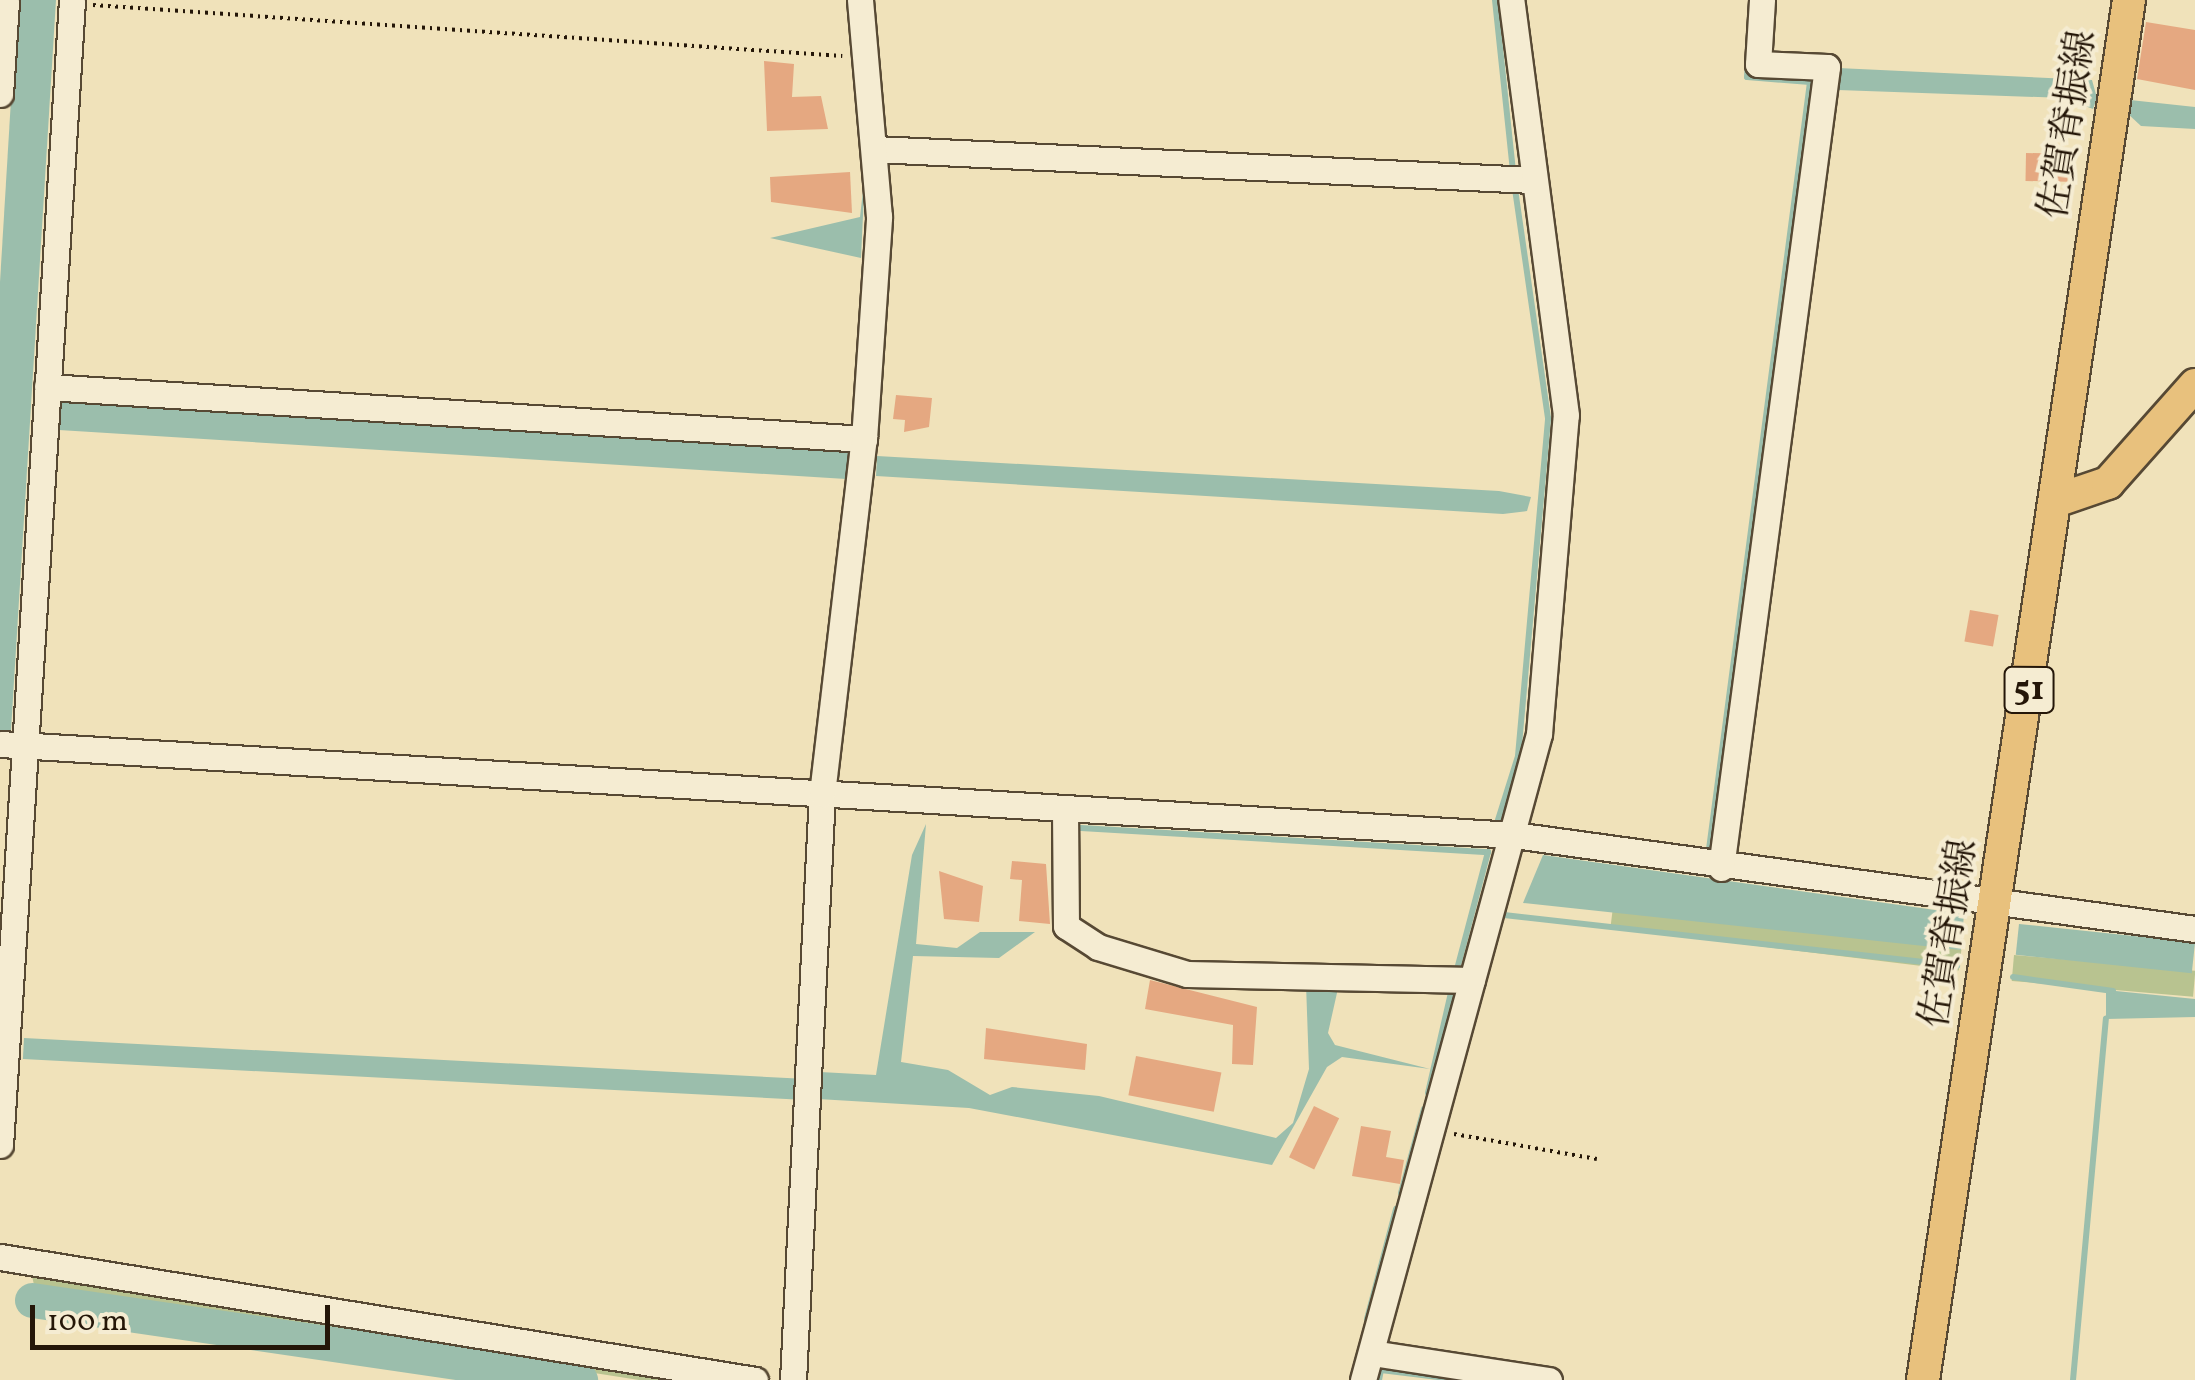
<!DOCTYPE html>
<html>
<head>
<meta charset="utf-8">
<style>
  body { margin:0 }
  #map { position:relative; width:2195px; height:1380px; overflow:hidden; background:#f0e2ba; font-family:Vollkorn,"Noto Serif JP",serif }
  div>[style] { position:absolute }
  .green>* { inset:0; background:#b8c390; transform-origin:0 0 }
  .water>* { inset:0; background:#9bbeac; transform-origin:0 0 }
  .stream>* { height:6px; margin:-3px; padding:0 3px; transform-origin:3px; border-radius:3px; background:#9bbeac }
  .river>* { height:35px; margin:-17.5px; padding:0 17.5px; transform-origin:17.5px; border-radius:17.5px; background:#9bbeac }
  .building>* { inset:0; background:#e5a881; transform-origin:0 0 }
  .path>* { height:4px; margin-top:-2px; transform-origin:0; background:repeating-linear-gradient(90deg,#241608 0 2.5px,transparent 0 7.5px) }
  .roads { filter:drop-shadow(2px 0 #574934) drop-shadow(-2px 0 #574934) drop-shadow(0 2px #574934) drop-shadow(0 -2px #574934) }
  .minor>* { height:25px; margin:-12.5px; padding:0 12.5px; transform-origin:12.5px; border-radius:12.5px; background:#f5ecd2 }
  .major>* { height:32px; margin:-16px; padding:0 16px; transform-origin:16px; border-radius:16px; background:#e8c17d }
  span { translate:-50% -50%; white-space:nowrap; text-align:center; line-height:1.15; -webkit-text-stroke:8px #f5ecd2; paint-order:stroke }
  .shield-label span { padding:2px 8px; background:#f5ecd2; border:2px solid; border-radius:8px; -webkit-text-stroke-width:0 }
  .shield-label { font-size:35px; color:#241608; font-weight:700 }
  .street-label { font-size:38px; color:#241608 }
  .scale { position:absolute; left:30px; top:1305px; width:300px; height:45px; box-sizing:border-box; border:5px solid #241608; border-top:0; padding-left:12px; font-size:30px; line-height:35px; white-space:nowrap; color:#241608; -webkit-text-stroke:8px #f5ecd2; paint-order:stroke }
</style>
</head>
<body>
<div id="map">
  <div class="green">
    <div style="left:1613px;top:907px;width:351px;height:21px;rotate:7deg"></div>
    <div style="left:2014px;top:955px;width:182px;height:26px;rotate:5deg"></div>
    <div style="clip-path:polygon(31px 1271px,702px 1380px,639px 1380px,34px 1285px)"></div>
  </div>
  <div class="water">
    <div style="clip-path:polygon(17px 0,56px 0,11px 730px,0 730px,0 282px)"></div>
    <div style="clip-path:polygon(1838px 68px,2092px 80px,2097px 98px,2093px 109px,2064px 98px,1838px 90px)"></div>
    <div style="clip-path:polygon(2130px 100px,2195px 107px,2195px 129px,2141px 126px,2127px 113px)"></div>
    <div style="clip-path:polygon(865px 173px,861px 258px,770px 238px,860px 217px)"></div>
    <div style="clip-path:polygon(70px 398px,839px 446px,849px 454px,846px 479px,59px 430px,59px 403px)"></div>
    <div style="clip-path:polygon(877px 456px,1499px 491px,1531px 497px,1527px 511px,1503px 514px,876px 476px)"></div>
    <div style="clip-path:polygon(926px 824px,916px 944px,957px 948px,980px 932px,1035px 932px,999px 958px,913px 956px,901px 1062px,948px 1070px,990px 1095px,1012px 1087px,1099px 1096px,1276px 1138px,1293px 1123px,1309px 1069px,1306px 984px,1339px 984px,1328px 1033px,1335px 1045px,1430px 1069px,1342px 1057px,1327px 1067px,1272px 1165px,969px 1108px,818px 1099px,820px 1072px,876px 1075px,912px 855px)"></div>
    <div style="clip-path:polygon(1543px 855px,1964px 914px,1961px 950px,1523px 903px)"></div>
    <div style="left:2019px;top:924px;width:177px;height:31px;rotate:6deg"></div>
    <div style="clip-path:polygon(2106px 990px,2195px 999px,2195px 1017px,2106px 1019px)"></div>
    <div style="left:24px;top:1038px;width:774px;height:21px;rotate:3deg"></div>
  </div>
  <div class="stream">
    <div style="left:1495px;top:0;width:172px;rotate:84deg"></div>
    <div style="left:1498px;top:820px;width:67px;rotate:-72.6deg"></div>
    <div style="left:1518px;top:756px;width:339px;rotate:-84.9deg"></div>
    <div style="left:1548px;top:418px;width:237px;rotate:-98.2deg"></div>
    <div style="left:1081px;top:828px;width:408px;rotate:3.4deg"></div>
    <div style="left:1488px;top:852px;width:121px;rotate:104.8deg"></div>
    <div style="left:1708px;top:857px;width:782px;rotate:-82.5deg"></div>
    <div style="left:1810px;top:82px;width:63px;rotate:-175.5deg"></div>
    <div style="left:1747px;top:77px;width:13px;rotate:-86deg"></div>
    <div style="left:1504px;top:915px;width:456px;rotate:6.4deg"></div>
    <div style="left:2013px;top:977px;width:101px;rotate:8deg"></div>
    <div style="left:1428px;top:1093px;width:108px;rotate:-77.1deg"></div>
    <div style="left:1401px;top:1193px;width:87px;rotate:-74.7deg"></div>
    <div style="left:1367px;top:1319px;width:114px;rotate:-75.2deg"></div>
    <div style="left:1379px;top:1380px;width:10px;rotate:-79deg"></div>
    <div style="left:1381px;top:1370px;width:82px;rotate:7deg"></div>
    <div style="left:2073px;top:1380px;width:363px;rotate:-84.8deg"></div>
  </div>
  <div class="river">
    <div style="left:32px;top:1300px;width:554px;rotate:8.31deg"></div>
  </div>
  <div class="building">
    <div style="clip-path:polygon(2146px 22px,2195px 30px,2195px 90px,2137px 79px)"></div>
    <div style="clip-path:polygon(764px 61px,794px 64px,792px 97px,821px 96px,828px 129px,767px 131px)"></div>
    <div style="left:2026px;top:153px;width:42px;height:28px;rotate:1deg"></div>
    <div style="clip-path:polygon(850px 172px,852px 213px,771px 202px,770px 177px)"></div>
    <div style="clip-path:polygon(896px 395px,932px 398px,929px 427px,904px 432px,905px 420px,893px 419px)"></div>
    <div style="left:1970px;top:610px;width:29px;height:32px;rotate:10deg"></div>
    <div style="clip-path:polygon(1012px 861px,1046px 864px,1050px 924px,1019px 921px,1022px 880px,1010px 879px)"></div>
    <div style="clip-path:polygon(939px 871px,983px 886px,979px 922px,944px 919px)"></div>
    <div style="clip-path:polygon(1150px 980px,1257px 1007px,1253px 1065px,1232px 1064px,1233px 1025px,1145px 1009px)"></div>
    <div style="clip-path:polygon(986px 1028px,1087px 1044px,1085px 1070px,984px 1059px)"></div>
    <div style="left:1136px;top:1056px;width:87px;height:40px;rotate:11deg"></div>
    <div style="left:1314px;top:1106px;width:28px;height:57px;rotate:26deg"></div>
    <div style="clip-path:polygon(1361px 1126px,1391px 1131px,1386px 1157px,1404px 1160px,1400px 1184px,1352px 1176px)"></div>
  </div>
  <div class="path">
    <div style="left:93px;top:5px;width:751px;rotate:3.9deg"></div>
    <div style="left:1454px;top:1134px;width:145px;rotate:9.9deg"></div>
  </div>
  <div class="roads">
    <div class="minor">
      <div style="left:0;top:94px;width:94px;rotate:-86.3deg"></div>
      <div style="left:875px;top:149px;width:658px;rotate:2.7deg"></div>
      <div style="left:47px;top:387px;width:819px;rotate:3.64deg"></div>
      <div style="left:0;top:744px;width:1517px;rotate:3.44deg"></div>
      <div style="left:1514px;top:835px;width:687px;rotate:7.86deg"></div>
      <div style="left:1065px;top:811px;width:115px;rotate:89.5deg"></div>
      <div style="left:1066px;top:926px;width:38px;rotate:33deg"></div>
      <div style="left:1098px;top:947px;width:93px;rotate:16.9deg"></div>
      <div style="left:1187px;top:974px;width:285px;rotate:1.2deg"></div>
      <div style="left:1721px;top:868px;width:808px;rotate:-82.46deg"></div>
      <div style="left:1827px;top:67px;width:69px;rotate:-177.5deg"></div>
      <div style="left:1758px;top:64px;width:64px;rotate:-86.4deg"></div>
      <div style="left:0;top:1145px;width:1147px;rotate:-86.4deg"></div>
      <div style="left:0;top:1257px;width:765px;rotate:9.25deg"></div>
      <div style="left:1372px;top:1353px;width:179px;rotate:8.7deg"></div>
      <div style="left:793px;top:1380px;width:587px;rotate:-87.17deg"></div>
      <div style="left:822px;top:794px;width:357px;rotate:-83.3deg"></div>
      <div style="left:864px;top:439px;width:223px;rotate:-86.1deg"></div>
      <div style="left:879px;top:217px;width:218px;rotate:-95deg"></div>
      <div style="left:1363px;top:1380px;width:670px;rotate:-74.76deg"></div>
      <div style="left:1539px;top:734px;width:320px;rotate:-85.2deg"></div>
      <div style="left:1566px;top:415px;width:419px;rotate:-97.5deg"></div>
    </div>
    <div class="major">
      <div style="left:2058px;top:500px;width:53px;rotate:-18.8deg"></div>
      <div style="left:2108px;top:483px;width:131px;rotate:-48.4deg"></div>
      <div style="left:1923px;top:1380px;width:1395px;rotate:-81.51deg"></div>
    </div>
  </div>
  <div class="shield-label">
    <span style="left:2029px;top:690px">51</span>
  </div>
  <div class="street-label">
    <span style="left:2070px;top:125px;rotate:-81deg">佐賀脊振線</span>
    <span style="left:1951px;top:934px;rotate:-81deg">佐賀脊振線</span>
  </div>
  <div class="scale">100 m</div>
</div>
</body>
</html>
